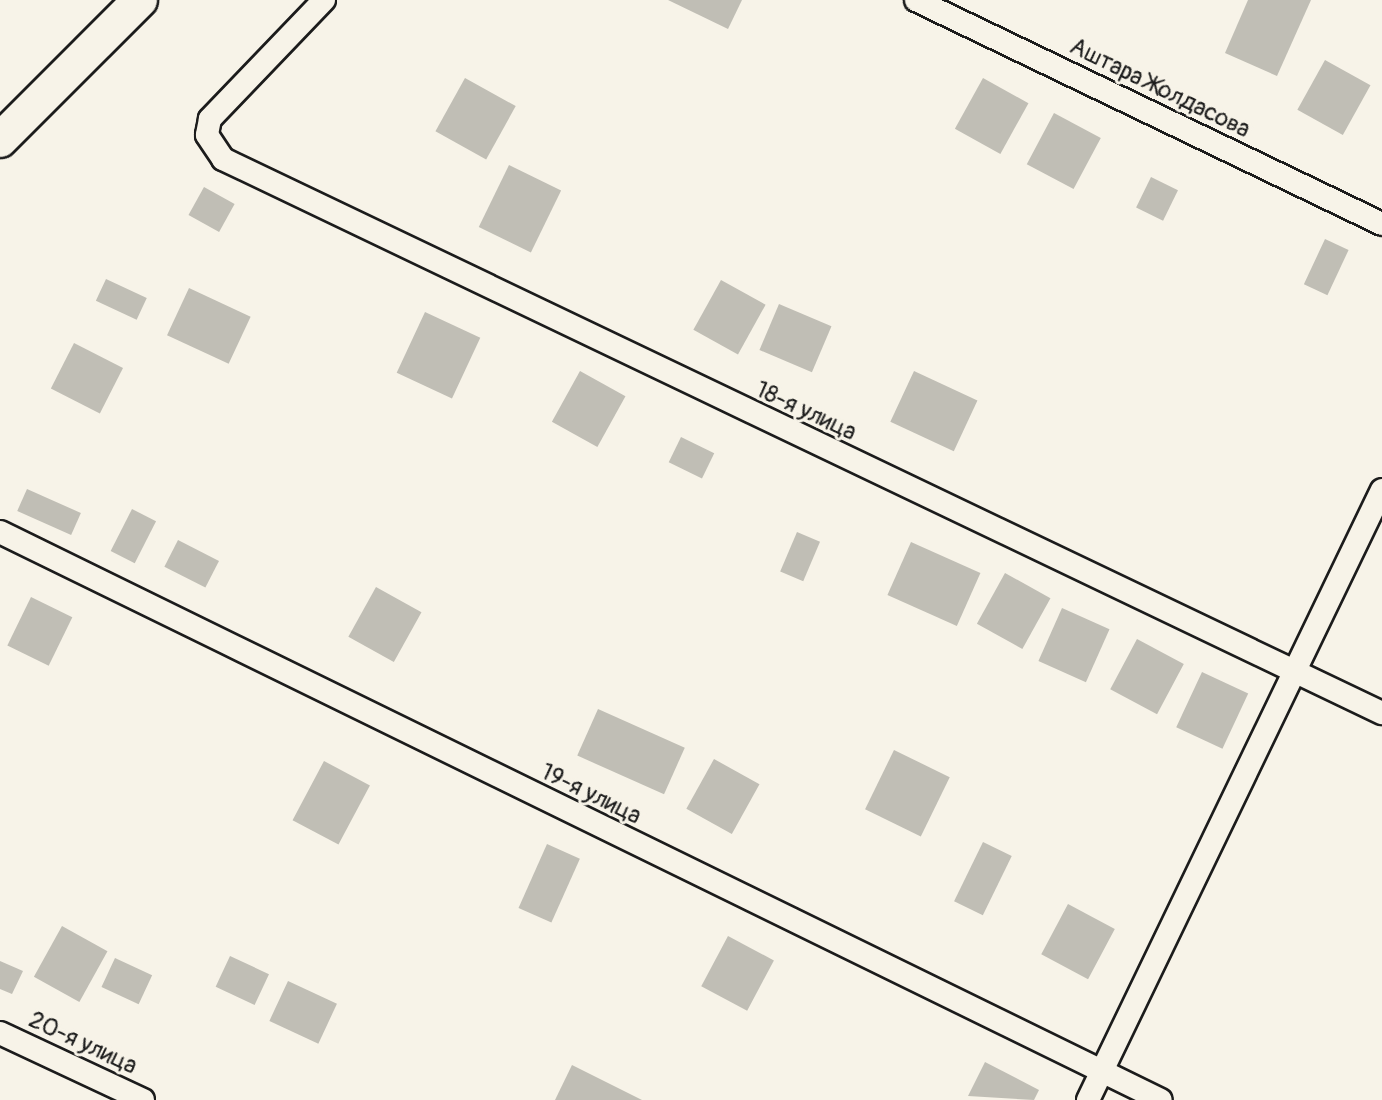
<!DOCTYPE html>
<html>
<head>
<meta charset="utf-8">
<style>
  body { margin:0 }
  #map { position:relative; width:1382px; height:1100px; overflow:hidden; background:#f7f3e8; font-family:Pangolin,sans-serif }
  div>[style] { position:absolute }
  .building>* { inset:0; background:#c0beb5; transform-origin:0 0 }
  .roads { filter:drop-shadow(2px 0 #1c1c1c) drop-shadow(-2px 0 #1c1c1c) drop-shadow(0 2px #1c1c1c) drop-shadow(0 -2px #1c1c1c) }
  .street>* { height:22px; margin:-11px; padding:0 11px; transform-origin:11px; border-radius:11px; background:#f7f3e8 }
  .primary>* { height:34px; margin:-17px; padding:0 17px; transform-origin:17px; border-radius:17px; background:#f7f3e8 }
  span { translate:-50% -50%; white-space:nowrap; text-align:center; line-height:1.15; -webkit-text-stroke:6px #f7f3e8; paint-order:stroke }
  .street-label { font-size:24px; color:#1c1c1c }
</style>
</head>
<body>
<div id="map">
  <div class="building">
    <div style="clip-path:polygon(668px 0,742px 0,728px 29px)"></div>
    <div style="clip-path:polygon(1248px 0,1311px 0,1277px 76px,1225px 53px)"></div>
    <div style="left:1325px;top:60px;width:52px;height:57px;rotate:29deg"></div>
    <div style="left:465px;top:78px;width:58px;height:61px;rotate:29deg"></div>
    <div style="left:983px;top:78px;width:52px;height:58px;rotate:29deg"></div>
    <div style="left:1054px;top:113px;width:53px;height:58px;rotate:28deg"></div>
    <div style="left:509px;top:165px;width:58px;height:69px;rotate:26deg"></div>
    <div style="left:1151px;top:177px;width:30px;height:34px;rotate:26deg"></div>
    <div style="left:204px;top:187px;width:35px;height:32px;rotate:29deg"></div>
    <div style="left:1325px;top:239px;width:26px;height:50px;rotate:25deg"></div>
    <div style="left:106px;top:279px;width:45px;height:24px;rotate:25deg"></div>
    <div style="left:721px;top:280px;width:51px;height:57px;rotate:29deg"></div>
    <div style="left:189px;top:288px;width:68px;height:52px;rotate:25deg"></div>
    <div style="left:779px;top:304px;width:57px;height:50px;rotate:23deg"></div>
    <div style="left:425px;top:312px;width:61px;height:67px;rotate:25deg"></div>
    <div style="left:74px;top:343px;width:55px;height:51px;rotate:27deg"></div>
    <div style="left:580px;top:371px;width:52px;height:58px;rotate:29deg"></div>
    <div style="left:914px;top:371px;width:70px;height:56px;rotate:25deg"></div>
    <div style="left:681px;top:437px;width:37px;height:28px;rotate:26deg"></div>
    <div style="left:27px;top:489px;width:59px;height:24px;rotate:24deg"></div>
    <div style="left:132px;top:509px;width:27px;height:47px;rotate:27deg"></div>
    <div style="left:797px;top:532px;width:25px;height:43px;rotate:23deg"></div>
    <div style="left:178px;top:540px;width:46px;height:30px;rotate:27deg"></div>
    <div style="left:911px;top:542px;width:76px;height:58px;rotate:24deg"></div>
    <div style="left:1005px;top:573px;width:52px;height:58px;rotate:29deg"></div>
    <div style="left:376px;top:587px;width:52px;height:57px;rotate:29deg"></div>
    <div style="left:31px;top:597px;width:46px;height:54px;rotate:26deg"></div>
    <div style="left:1062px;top:608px;width:52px;height:58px;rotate:24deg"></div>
    <div style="left:1137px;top:639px;width:53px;height:57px;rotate:28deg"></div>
    <div style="left:1202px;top:672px;width:51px;height:61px;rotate:25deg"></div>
    <div style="left:598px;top:709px;width:95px;height:51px;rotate:24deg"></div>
    <div style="left:894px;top:750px;width:62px;height:66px;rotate:26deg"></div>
    <div style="left:714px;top:759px;width:52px;height:57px;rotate:29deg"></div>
    <div style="left:324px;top:761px;width:52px;height:67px;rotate:28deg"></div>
    <div style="left:983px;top:842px;width:32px;height:66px;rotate:26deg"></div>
    <div style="left:547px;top:844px;width:36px;height:70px;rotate:24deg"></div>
    <div style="left:1068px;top:904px;width:53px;height:57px;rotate:28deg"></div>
    <div style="left:62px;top:926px;width:52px;height:58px;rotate:29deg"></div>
    <div style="left:728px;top:936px;width:52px;height:57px;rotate:28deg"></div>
    <div style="left:230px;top:956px;width:43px;height:34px;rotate:25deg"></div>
    <div style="left:115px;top:958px;width:41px;height:32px;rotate:25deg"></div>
    <div style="clip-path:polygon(0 961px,23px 971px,12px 994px,0 989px)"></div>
    <div style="left:288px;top:981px;width:54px;height:44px;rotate:25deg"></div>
    <div style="clip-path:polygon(985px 1062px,1039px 1090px,1034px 1100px,968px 1096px)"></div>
    <div style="clip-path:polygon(572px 1065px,642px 1100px,555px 1100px)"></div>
  </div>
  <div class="roads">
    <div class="street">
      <div style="left:324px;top:0;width:165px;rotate:133.8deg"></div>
      <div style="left:210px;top:119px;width:16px;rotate:101deg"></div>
      <div style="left:207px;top:135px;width:29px;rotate:56deg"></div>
      <div style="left:223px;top:159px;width:1285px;rotate:25.55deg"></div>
      <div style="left:916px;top:0;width:517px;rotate:25.67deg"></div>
      <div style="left:0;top:532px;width:1292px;rotate:26.07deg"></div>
      <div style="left:0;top:1033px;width:158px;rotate:25.1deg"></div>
      <div style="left:1088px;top:1100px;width:677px;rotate:-64.27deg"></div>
    </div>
    <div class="primary">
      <div style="left:0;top:140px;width:198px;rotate:-45deg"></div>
    </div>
  </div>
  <div class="street-label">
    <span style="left:1160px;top:88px;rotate:26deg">Аштара Жолдасова</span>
    <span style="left:806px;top:411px;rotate:25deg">18-я улица</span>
    <span style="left:591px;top:794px;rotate:26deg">19-я улица</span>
    <span style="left:83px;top:1043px;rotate:25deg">20-я улица</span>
  </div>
</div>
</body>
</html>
